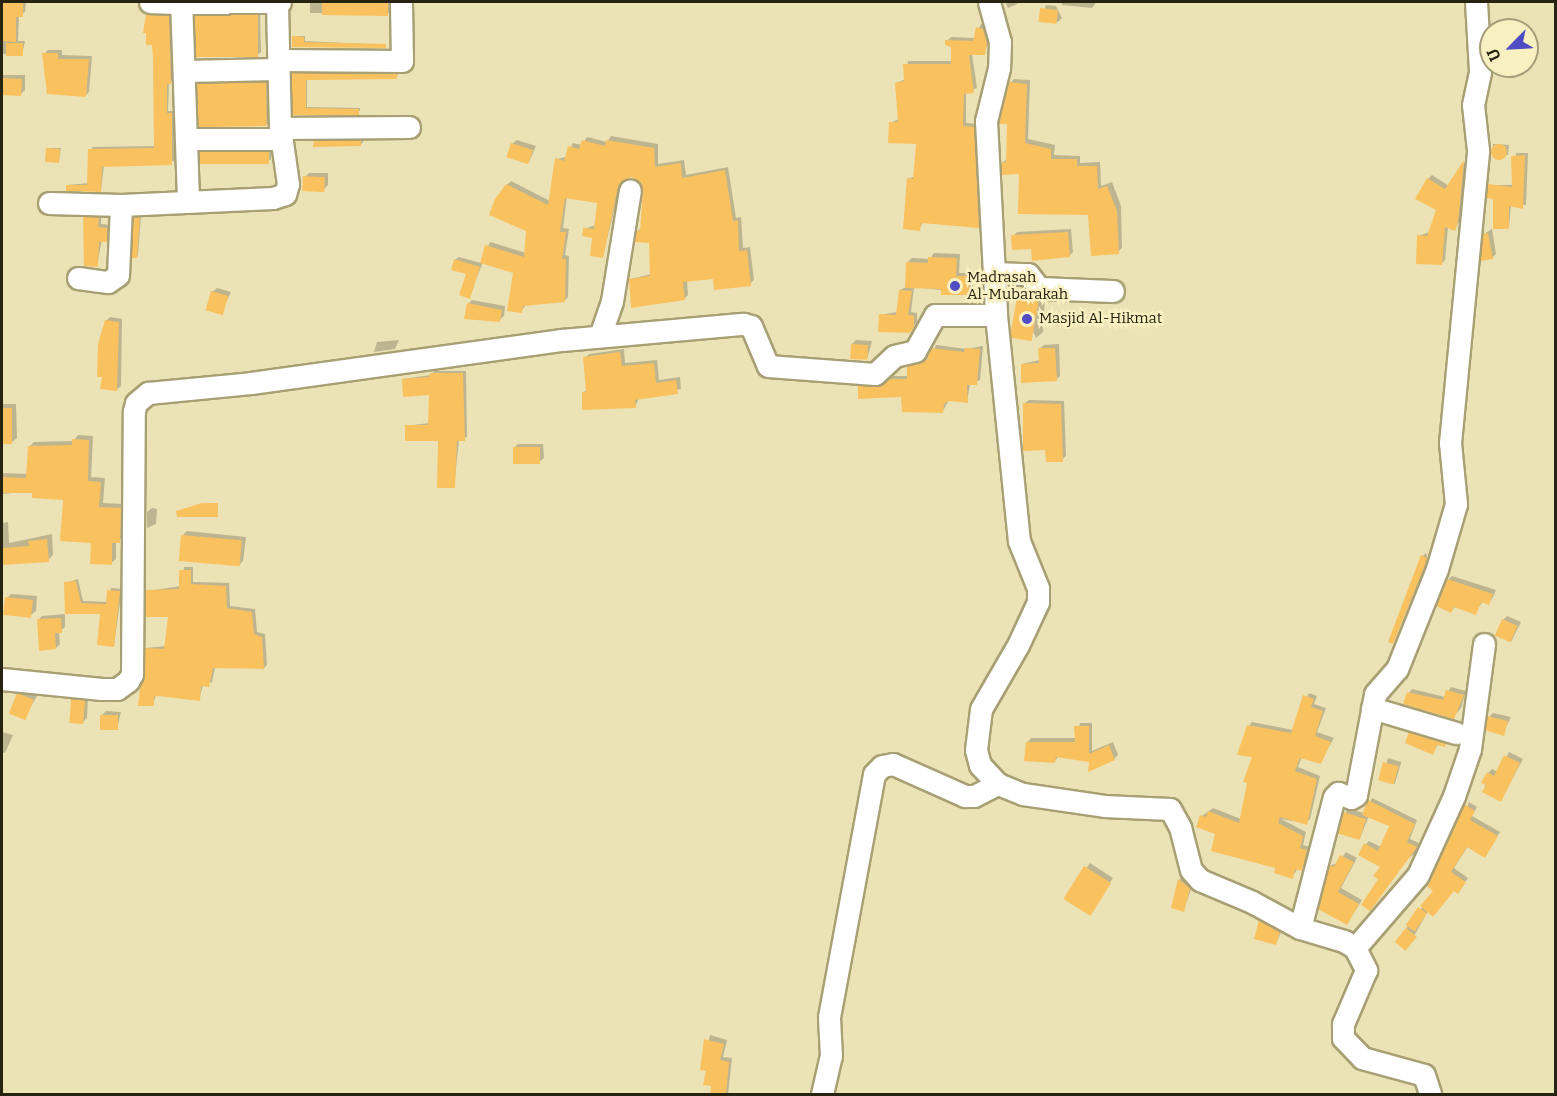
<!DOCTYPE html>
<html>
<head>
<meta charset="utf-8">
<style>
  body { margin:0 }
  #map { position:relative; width:1557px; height:1096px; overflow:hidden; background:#ebe3b5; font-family:Bitter,serif }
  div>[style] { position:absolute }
  .shadow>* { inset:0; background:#0003; transform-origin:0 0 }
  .building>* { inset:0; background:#fac15f; transform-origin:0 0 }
  .round { border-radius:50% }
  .roads { filter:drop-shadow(2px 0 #a8a074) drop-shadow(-2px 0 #a8a074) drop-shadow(0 2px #a8a074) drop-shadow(0 -2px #a8a074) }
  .minor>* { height:21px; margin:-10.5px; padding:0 10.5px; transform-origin:10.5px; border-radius:10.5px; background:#fff }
  .dots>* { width:16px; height:16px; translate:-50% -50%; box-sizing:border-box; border:3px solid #f9f0c2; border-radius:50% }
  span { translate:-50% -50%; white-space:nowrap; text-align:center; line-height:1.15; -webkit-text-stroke:4.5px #f9f0c2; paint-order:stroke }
  .poi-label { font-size:15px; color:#262311 }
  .left { translate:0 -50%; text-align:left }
  .frame { position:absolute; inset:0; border:3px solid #262311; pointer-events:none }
  .north { position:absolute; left:1479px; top:18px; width:60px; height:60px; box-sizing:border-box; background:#f9f0c2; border:2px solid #a59e7b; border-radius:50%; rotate:246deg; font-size:16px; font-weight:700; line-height:24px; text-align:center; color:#262311 }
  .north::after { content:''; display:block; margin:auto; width:21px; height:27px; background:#504cc3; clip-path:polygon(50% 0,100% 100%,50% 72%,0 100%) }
</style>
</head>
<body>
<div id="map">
  <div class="shadow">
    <div style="clip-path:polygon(2px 2px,26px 2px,25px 12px,19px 15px,18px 41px,25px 41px,22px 55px,2px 54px)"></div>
    <div style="left:310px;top:2px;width:79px;height:11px"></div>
    <div style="clip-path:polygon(1005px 2px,1021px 2px,1008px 8px)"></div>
    <div style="clip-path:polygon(1062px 2px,1095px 2px,1095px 4px,1092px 8px,1062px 5px)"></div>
    <div style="clip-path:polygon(1046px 5px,1056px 6px,1062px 18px,1058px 22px,1041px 20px)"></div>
    <div style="clip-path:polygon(151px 12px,171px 13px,173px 80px,169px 82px,168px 111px,174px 111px,174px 161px,104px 165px,101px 190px,68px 185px,89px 183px,92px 147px,155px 146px,153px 43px,147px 43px,145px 22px)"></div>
    <div style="clip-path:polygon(199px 13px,260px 13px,261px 52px,257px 55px,196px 16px)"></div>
    <div style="clip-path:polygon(981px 24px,986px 26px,990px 39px,984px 53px,972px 54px,977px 88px,966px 92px,966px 123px,977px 124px,982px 223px,978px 227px,923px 222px,919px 229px,908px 179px,915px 176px,918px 143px,890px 123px,899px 119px,896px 83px,906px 79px,908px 61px,952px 61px,953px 45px,947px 41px,951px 37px,975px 38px)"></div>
    <div style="clip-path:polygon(296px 36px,305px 36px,305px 41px,387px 45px,294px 46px)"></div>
    <div style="clip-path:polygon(48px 50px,62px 50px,62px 55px,92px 56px,89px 92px,85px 96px,44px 54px)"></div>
    <div style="clip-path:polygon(295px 72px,398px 73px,397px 78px,385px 79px,307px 79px,307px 107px,360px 108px,360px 111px,294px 114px)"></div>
    <div style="clip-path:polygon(2px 75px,25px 75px,25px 90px,21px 94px,2px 93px)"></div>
    <div style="clip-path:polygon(269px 79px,270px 121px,267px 125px,198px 84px,202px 81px)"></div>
    <div style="clip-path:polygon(1014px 79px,1030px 80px,1028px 139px,1055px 145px,1054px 155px,1080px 156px,1080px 163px,1100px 162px,1101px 186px,1112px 182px,1121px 206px,1122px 248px,1118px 252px,1090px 214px,1002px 163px,1007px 159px,1010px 83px)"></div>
    <div style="clip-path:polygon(611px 136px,658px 144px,658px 164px,684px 160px,686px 175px,728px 167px,736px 218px,741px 217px,743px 248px,750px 247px,754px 280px,750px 284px,714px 277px,687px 280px,688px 295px,684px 299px,630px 279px,652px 274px,650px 242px,638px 231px,642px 227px,644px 191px,640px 179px,632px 176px,621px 182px,603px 256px,594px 236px,584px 229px,596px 225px,599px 202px,567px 196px,563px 228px,569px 229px,565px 255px,569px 256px,568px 297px,564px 301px,526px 305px,521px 311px,515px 272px,483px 262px,469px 297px,468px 273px,455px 260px,459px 257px,481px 263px,490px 242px,526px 253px,528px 230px,507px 185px,511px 181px,550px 201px,557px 159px,566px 157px,573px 143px,582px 145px,587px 137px,607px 142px)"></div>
    <div style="clip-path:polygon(318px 138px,364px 138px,363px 142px,360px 145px,315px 141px)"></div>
    <div style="clip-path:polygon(517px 140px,536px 146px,529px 162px,512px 144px)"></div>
    <div style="clip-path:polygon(1493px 144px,1509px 145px,1508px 155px,1492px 156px)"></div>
    <div style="clip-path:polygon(49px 148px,61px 148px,59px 161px,47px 149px)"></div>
    <div style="clip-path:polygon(203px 150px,271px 150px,271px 160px,205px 161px,201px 159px)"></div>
    <div style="clip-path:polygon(1516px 153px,1528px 153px,1526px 205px,1511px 205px,1509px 227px,1489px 185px,1514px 185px)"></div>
    <div style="clip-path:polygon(1467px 159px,1462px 217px,1455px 229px,1448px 227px,1445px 260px,1441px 264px,1418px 236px,1430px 232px,1438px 210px,1428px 179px,1432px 175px,1449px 186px)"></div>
    <div style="clip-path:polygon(309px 173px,328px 173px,328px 185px,324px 189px,305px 177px)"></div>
    <div style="clip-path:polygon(88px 214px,101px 214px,101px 224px,110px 225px,110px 237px,102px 240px,97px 265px,85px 217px)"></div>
    <div style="clip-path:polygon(141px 216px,138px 255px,137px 257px,135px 218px)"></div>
    <div style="clip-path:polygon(1071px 229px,1073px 252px,1069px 256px,1033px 247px,1013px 236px,1017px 232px)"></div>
    <div style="clip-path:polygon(1492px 229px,1496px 254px,1492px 258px,1484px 234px)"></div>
    <div style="clip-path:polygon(934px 253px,960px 254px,959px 273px,972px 273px,973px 289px,968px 293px,914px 287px,911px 312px,917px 313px,917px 322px,910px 331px,880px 315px,897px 312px,900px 290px,906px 287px,908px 262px,912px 258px,930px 259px)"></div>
    <div style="clip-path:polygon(217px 288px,231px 292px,221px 313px,212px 292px)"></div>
    <div style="clip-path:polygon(1025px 292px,1045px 295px,1043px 332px,1036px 338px,1018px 298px)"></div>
    <div style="clip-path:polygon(472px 300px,505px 306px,504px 316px,499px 320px,468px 304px)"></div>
    <div style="clip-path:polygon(110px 317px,122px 319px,121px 386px,116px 390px,103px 376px,106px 321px)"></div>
    <div style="clip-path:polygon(399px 340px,395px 349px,374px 352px,377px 342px)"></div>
    <div style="clip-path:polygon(856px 340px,872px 341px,867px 359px,852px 344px)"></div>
    <div style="clip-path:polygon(1059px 344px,1060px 376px,1056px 380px,1022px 364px,1040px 360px,1039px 349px,1044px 345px)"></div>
    <div style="clip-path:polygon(936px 345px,966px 349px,983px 346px,980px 380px,970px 384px,967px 402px,949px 400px,943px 411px,903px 395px,860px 386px,884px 383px,893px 376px,908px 376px,909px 367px,930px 358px)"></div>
    <div style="clip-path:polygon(624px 349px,625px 363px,657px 360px,659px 380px,680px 377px,681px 389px,639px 398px,635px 407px,584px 392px,588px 388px,585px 358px,589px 354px)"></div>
    <div style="clip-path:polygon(434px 371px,466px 371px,467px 437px,459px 440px,454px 487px,440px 440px,406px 426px,429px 423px,431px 394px,403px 379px,431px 375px)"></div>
    <div style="clip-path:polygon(1029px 400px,1064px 401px,1066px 456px,1062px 460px,1025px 403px)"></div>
    <div style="clip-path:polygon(2px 404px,16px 404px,17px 438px,12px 442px,2px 443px)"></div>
    <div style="clip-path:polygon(78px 435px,93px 436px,91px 477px,105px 478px,103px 503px,124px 504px,124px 537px,116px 542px,116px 559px,111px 563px,64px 499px,34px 491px,2px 494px,2px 473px,28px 474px,29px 447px,34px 442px,73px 441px)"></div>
    <div style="clip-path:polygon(518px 444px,543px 444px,544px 458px,539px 462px,514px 448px)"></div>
    <div style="clip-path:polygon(152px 508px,157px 509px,156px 524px,147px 528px,147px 512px)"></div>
    <div style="clip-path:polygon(8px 522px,9px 543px,52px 534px,53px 555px,48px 560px,2px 564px,2px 523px)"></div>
    <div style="clip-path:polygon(187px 531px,246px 537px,243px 561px,239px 565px,183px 535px)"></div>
    <div style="clip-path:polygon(1426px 553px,1428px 560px,1393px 642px,1423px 556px)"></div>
    <div style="clip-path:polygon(184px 567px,193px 567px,193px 582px,229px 583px,230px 606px,255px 609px,257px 632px,265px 634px,267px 665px,264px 668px,215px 667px,212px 682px,203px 685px,199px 699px,156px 695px,153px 705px,146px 648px,166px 646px,169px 615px,147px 591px,181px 586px)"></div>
    <div style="clip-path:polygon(1452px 576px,1496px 590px,1492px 599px,1488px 603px,1483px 601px,1475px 613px,1455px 607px,1451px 611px,1448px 580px)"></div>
    <div style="clip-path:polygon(78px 579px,83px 601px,108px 602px,111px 588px,122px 589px,114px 645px,102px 613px,66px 613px,65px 583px)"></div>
    <div style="clip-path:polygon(11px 594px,37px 596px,36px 611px,31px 615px,7px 598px)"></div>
    <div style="clip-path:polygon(65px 614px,65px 627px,59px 632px,60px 644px,56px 648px,38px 620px,42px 616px)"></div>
    <div style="clip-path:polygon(1507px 616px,1521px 622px,1511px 642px,1503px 620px)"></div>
    <div style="clip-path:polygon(1451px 687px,1466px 691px,1461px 708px,1453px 717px,1409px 693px,1412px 689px,1445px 697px)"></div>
    <div style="clip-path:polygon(22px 690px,37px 696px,24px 719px,18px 694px)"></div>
    <div style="clip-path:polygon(1309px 693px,1317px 696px,1314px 704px,1326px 708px,1317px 732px,1334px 738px,1320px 763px,1302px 757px,1298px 767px,1320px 776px,1310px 819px,1306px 823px,1281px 819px,1306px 832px,1303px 845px,1310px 847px,1305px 865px,1298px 868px,1292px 877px,1217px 833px,1202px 816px,1213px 808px,1241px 819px,1254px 756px,1249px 726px,1252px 722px,1293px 730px)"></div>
    <div style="clip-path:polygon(77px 695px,88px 696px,87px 718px,83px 722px,73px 699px)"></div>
    <div style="clip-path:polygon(106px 711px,121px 712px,117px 729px,102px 715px)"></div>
    <div style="clip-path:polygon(1493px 713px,1511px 717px,1503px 734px,1489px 717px)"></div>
    <div style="clip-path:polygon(1080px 723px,1092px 723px,1092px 751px,1113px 742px,1118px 755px,1114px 759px,1091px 761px,1059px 756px,1055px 761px,1027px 743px,1031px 738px,1076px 738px)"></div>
    <div style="clip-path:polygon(1414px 730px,1448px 740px,1444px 746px,1439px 743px,1433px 753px,1410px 733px)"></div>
    <div style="clip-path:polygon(2px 732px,13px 735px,5px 753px,2px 752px)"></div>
    <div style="clip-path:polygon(1509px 752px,1523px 759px,1501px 800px,1484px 791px,1488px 773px,1492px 769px,1498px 772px)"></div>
    <div style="left:1388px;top:758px;width:14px;height:23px;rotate:17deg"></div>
    <div style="clip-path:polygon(1372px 798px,1417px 820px,1410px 839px,1419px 843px,1414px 854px,1380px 879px,1382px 866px,1366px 844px,1369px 841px,1381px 847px,1391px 826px,1369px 816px,1360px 838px,1345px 813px,1349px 809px,1364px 813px)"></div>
    <div style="clip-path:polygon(1469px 802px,1477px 807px,1472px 816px,1500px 832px,1485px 856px,1468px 846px,1454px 868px,1468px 878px,1461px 888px,1454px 889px,1428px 911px,1409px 945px,1396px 942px,1435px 890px)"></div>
    <div style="clip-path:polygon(1346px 852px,1357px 858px,1341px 888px,1362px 900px,1350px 919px,1320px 908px,1331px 865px,1338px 863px)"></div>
    <div style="clip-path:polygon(1090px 863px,1113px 878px,1091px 909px,1065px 898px)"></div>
    <div style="clip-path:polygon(1183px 876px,1193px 883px,1184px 910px,1179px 880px)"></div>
    <div style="clip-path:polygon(1264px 917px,1283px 927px,1276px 944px,1260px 921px)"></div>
    <div style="clip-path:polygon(710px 1035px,727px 1040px,723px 1057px,732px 1058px,728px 1094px,711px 1094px,713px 1085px,707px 1070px,702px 1069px)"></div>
  </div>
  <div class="building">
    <div style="clip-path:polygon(2px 2px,23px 2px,23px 17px,16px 17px,16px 42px,2px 41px)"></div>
    <div style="clip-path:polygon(372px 2px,388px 2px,388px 16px,322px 15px,322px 3px)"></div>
    <div style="left:1040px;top:8px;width:18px;height:14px;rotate:6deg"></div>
    <div style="clip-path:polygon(146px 14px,169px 15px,171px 84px,167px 84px,167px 113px,172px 113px,172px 165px,102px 167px,101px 192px,66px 191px,66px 185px,87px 185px,88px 149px,154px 148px,153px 59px,152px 45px,146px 45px,146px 33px,143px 33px)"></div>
    <div style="left:258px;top:15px;width:42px;height:64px;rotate:90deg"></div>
    <div style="clip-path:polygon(976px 27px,983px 29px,987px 44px,985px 55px,969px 55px,974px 93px,964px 94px,963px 126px,974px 127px,979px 228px,921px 223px,920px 231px,903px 229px,907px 178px,913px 179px,916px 144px,888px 143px,889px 122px,898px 122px,895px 83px,904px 81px,903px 64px,951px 64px,951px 47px,945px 45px,945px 40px,973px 41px)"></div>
    <div style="clip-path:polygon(292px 36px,304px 37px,304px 42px,386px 44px,386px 48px,292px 47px)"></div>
    <div style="left:6px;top:43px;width:17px;height:13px"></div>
    <div style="clip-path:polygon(42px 53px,58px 53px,58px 59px,89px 59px,86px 97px,47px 94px)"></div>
    <div style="clip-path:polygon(291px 73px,397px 74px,397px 79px,306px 80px,306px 108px,359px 109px,359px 115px,292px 115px)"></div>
    <div style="left:2px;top:78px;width:20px;height:17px;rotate:3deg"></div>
    <div style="left:266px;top:82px;width:44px;height:69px;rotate:89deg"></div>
    <div style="clip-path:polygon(1009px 82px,1027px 84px,1025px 143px,1051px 149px,1051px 159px,1077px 159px,1077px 166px,1097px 166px,1098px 189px,1107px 186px,1117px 211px,1119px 254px,1091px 256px,1088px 215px,1018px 214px,1019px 174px,1002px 175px,1001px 163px,1006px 162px,1007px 124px,999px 124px,1000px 119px)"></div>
    <div style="clip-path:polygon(314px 140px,361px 140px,361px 146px,313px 147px)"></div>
    <div style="clip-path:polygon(582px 140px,605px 146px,606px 140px,654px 148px,655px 167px,681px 163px,682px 178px,725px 170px,733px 221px,738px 220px,739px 251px,747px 250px,751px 286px,714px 290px,713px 279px,683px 282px,685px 300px,631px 308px,629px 279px,650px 276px,649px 243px,634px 242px,636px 230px,640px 231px,643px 191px,638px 181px,631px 177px,621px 182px,618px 187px,603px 258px,590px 256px,592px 238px,582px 236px,583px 228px,594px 229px,597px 203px,565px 198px,560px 232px,566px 232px,562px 259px,566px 259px,565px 302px,523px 306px,522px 313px,507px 311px,513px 273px,480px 263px,485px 245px,524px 257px,526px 231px,489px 215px,495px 199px,506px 184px,548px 205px,555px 158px,564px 161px,568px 146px,579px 149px)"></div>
    <div style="left:511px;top:143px;width:23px;height:15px;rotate:18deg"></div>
    <div class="round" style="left:1491px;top:144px;width:16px;height:16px"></div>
    <div style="left:46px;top:148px;width:14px;height:14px;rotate:4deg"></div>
    <div style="left:199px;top:152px;width:70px;height:12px"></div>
    <div style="clip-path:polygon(1525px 155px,1523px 209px,1509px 206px,1509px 229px,1493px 229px,1493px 199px,1486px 198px,1488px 184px,1512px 187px,1511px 156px)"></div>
    <div style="clip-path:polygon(1464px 160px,1458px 222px,1455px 231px,1445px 227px,1442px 265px,1416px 264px,1417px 235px,1427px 236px,1436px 210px,1415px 199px,1427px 178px,1445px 189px)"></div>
    <div style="left:303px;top:176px;width:22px;height:15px;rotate:3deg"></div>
    <div style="clip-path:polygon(83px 217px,99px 217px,98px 227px,107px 228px,107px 242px,99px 242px,98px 267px,84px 266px)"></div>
    <div style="clip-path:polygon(133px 217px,144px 217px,140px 217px,137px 258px,131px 258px)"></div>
    <div style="clip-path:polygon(1068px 232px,1070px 257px,1032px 261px,1031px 249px,1012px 250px,1011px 235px)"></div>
    <div style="clip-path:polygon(1488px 233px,1493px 259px,1480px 261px,1483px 234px)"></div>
    <div style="clip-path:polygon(928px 257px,957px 258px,956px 276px,969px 276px,969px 295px,941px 295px,941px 289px,905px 288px,906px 262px,928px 263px)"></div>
    <div style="clip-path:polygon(454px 259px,480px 267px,470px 299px,459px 295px,466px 274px,451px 270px)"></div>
    <div style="clip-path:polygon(899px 290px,912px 291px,908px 315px,914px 316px,914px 327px,910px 333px,878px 332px,879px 314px,896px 315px)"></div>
    <div style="left:211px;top:291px;width:18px;height:20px;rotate:16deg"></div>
    <div style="left:1017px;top:297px;width:22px;height:41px;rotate:10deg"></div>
    <div style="clip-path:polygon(467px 303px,502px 310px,500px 322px,464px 319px)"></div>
    <div style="clip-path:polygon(105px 320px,119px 322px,117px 391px,100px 389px,102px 377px,97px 377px,98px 344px)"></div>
    <div style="left:851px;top:344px;width:17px;height:15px;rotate:3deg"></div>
    <div style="clip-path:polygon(931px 348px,964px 352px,965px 348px,980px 349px,977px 385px,967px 385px,968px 403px,949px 401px,944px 404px,943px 413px,902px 412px,901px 397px,858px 399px,858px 386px,879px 386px,888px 379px,907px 379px,907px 366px,927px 360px)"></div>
    <div style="clip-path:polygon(1038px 348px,1055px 348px,1057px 381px,1021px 383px,1021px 364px,1039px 363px)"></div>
    <div style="clip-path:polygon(620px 352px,622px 366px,654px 363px,656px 383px,676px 380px,678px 394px,635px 400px,636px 408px,582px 410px,582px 392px,586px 392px,583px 357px)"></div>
    <div style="clip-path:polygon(430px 373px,463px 373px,465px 441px,457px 441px,455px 488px,437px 488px,438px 441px,405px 441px,405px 425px,428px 425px,429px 395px,403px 397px,402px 379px,429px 377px)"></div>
    <div style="clip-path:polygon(1023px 403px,1061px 404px,1063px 462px,1046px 462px,1045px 450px,1023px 451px)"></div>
    <div style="left:2px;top:408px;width:10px;height:36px"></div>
    <div style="clip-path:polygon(72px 439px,89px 440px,88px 481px,101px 482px,99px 507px,121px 508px,120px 543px,112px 543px,112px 565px,90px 564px,91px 543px,60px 541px,63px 500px,32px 498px,32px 493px,2px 493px,2px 477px,26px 478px,28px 446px,72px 445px)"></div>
    <div style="left:513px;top:447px;width:27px;height:17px"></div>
    <div style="clip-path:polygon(202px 503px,218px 503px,218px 517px,177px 517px,176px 511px)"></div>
    <div style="left:181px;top:535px;width:61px;height:26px;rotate:5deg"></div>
    <div style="clip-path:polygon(47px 539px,49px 562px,2px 565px,2px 548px,29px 546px,28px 541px)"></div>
    <div style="clip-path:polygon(1421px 555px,1427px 558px,1425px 565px,1393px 644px,1388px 642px)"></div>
    <div style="clip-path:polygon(179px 570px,191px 570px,191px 584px,226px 586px,227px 608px,252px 612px,254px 634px,262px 637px,264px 669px,213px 668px,209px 687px,201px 686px,200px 701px,158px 696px,154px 697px,154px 706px,138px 706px,145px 648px,164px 649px,168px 617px,145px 617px,145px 590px,179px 589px)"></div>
    <div style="clip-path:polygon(1447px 579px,1493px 594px,1489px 605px,1481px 602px,1476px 615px,1454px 607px,1451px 613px,1436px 606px)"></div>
    <div style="clip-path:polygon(76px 581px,81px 603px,106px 604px,107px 590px,120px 591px,114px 647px,97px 645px,100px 614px,65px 614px,64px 582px)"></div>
    <div style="left:5px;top:597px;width:28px;height:18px;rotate:6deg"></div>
    <div style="clip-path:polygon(61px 618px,62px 633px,55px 633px,56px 649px,39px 651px,37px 619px)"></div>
    <div style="left:1502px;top:619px;width:17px;height:18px;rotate:24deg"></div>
    <div style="clip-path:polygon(1446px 690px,1464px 695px,1454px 719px,1403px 704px,1407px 692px,1443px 700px)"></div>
    <div style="left:17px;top:693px;width:18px;height:22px;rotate:22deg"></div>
    <div style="clip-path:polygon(1303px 695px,1314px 699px,1311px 707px,1323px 711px,1315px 736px,1331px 742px,1321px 764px,1300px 758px,1295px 771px,1317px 779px,1307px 825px,1280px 817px,1278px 823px,1303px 836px,1300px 848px,1307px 850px,1302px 871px,1295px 869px,1293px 879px,1274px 873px,1275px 868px,1211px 851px,1215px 834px,1196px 827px,1200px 815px,1206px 817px,1208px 811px,1239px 823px,1247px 783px,1243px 782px,1252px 757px,1237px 755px,1247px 725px,1291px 733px)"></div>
    <div style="left:71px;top:699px;width:14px;height:24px;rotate:4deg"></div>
    <div style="left:100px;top:715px;width:18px;height:15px"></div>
    <div style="clip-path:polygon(1487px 716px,1508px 721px,1504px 736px,1485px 730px)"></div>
    <div style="clip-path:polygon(1074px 726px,1089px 726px,1089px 754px,1109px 745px,1115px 760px,1088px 772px,1089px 762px,1056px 757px,1055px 763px,1024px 761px,1026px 742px,1075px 742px)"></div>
    <div style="clip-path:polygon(1409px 732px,1446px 743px,1445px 747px,1437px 745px,1433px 755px,1405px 743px)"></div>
    <div style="clip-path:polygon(1504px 755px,1520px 763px,1501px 802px,1482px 792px,1486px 785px,1481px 783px,1487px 772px,1494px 776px)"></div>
    <div style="left:1383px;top:762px;width:16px;height:19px;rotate:15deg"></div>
    <div style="clip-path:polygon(1368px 800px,1415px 824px,1407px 842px,1417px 847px,1370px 911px,1361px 905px,1378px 879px,1373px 876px,1380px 867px,1358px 855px,1364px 843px,1378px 851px,1389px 826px,1362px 815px)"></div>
    <div style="clip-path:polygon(1464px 804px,1475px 811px,1470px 820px,1498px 836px,1485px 858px,1467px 847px,1451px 872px,1466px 882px,1458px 894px,1454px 891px,1433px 917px,1420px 906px,1433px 891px,1426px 885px)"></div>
    <div style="left:1343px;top:812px;width:24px;height:22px;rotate:17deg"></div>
    <div style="clip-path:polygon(1340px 855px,1354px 862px,1338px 892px,1359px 904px,1347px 925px,1318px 909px,1330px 865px,1334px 867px)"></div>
    <div style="left:1084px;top:866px;width:32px;height:39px;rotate:32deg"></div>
    <div style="clip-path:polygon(1178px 879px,1190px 888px,1184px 912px,1171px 908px)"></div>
    <div style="left:1418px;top:907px;width:11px;height:22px;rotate:34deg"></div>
    <div style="clip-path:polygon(1259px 920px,1280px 932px,1276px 945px,1254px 939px)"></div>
    <div style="left:1406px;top:928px;width:14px;height:18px;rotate:39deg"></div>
    <div style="clip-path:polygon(704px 1039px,724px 1044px,720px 1060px,729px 1062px,726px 1095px,710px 1095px,711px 1086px,703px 1085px,706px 1071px,700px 1070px)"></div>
  </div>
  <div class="roads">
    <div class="minor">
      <div style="left:150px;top:2px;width:31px;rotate:2deg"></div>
      <div style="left:989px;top:2px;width:41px;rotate:74.6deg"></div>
      <div style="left:1000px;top:42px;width:26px;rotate:92deg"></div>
      <div style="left:999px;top:68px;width:55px;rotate:103.8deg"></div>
      <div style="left:986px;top:121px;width:194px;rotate:87deg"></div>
      <div style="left:996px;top:315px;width:227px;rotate:84.2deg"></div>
      <div style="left:1019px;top:541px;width:51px;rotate:68deg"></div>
      <div style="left:1038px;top:588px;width:14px;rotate:90deg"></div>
      <div style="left:1038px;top:602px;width:47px;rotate:114.9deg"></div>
      <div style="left:1018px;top:645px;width:74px;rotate:120deg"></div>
      <div style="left:981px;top:709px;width:41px;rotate:97deg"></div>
      <div style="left:976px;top:750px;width:16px;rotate:75deg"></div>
      <div style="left:980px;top:765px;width:26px;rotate:47deg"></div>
      <div style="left:998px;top:784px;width:27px;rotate:22deg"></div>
      <div style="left:1023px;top:794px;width:82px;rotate:8.4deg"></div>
      <div style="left:1104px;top:806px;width:66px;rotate:2.6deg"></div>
      <div style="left:1170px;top:809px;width:21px;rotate:61deg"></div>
      <div style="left:1180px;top:827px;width:44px;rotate:75.7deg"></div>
      <div style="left:1191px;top:870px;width:13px;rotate:48deg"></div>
      <div style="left:1200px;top:880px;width:56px;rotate:22.9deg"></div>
      <div style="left:1252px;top:902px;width:55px;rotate:28.4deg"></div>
      <div style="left:1300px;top:928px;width:46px;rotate:16.5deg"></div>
      <div style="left:1344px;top:941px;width:13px;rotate:32deg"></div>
      <div style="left:1355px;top:948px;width:25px;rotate:63deg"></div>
      <div style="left:1366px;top:970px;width:59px;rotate:113.1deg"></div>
      <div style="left:1343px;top:1024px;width:14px;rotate:90deg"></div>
      <div style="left:1343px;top:1038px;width:28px;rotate:46deg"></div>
      <div style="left:1362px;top:1058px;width:64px;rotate:15.3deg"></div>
      <div style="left:1424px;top:1075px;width:20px;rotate:72deg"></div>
      <div style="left:278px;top:60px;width:124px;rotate:0.5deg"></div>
      <div style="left:402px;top:61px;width:59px;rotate:-91deg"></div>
      <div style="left:185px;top:71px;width:92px;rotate:-1.2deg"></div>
      <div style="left:280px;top:128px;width:129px;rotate:-0.4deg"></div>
      <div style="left:187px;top:139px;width:94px"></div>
      <div style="left:188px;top:199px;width:196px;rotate:-92deg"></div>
      <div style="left:181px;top:3px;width:99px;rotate:-0.6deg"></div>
      <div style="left:49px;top:203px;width:72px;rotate:1.6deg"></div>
      <div style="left:994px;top:273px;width:34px;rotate:2deg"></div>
      <div style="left:1028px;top:274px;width:18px;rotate:52deg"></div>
      <div style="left:1039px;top:288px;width:74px;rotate:2.3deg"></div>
      <div style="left:78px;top:278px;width:30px;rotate:8deg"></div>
      <div style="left:108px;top:282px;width:12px;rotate:-35deg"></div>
      <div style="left:118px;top:275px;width:70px;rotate:-87.5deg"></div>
      <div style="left:121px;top:205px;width:152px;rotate:-2.6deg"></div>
      <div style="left:273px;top:198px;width:13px;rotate:-18deg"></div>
      <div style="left:285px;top:194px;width:10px;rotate:-73deg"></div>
      <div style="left:288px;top:184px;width:57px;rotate:-98.1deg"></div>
      <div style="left:280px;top:128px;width:126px;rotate:-91.4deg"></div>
      <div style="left:600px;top:336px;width:37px;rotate:-71deg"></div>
      <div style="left:612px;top:301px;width:112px;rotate:-80.8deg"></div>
      <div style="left:2px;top:679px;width:100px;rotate:5.7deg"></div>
      <div style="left:102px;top:689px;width:15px"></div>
      <div style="left:117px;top:689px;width:14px;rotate:-36deg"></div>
      <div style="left:128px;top:681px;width:8px;rotate:-60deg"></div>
      <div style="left:132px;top:674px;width:263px;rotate:-89.6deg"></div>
      <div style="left:134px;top:411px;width:8px;rotate:-76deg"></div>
      <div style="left:136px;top:403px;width:16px;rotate:-40deg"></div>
      <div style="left:148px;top:393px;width:103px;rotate:-5.5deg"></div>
      <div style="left:251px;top:383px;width:314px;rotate:-7.9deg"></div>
      <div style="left:562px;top:340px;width:182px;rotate:-5.1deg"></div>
      <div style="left:743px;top:324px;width:8px;rotate:14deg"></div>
      <div style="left:751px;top:326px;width:43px;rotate:67deg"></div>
      <div style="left:768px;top:366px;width:107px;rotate:4.3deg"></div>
      <div style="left:875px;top:374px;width:26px;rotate:-43deg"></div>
      <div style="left:894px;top:356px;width:22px;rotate:-13deg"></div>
      <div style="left:915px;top:351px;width:41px;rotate:-60.9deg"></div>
      <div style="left:935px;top:315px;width:61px"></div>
      <div style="left:1372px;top:708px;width:88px;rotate:16.6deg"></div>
      <div style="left:1300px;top:928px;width:135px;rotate:-75.5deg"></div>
      <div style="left:1334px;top:797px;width:6px;rotate:-45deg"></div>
      <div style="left:1338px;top:793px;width:14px;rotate:21deg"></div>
      <div style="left:1351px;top:798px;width:6px;rotate:-31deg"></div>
      <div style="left:1356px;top:795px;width:103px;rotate:-79.3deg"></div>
      <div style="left:1375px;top:694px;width:33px;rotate:-49deg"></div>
      <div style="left:1397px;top:669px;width:108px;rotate:-68.2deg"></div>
      <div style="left:1437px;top:569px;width:68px;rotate:-73.7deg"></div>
      <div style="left:1456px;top:504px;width:61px;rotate:-95.6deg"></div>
      <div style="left:1450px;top:443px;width:294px;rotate:-84.5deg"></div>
      <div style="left:1478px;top:150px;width:45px;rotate:-96.3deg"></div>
      <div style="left:1473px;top:105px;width:35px;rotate:-78deg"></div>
      <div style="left:1480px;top:71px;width:69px;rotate:-93.3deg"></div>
      <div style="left:1355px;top:948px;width:96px;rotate:-49.2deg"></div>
      <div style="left:1418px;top:875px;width:87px;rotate:-65.5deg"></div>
      <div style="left:1454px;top:796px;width:50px;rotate:-71.2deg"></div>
      <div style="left:1470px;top:749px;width:106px;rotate:-82.4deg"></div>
      <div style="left:822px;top:1094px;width:39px;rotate:-77deg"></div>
      <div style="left:831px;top:1056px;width:39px;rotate:-93deg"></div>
      <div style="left:829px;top:1017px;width:247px;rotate:-79.5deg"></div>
      <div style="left:874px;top:774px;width:11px;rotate:-45deg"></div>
      <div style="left:882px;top:766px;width:11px;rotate:-10deg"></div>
      <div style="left:893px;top:764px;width:79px;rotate:24deg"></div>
      <div style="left:965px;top:796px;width:9px"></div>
      <div style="left:974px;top:796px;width:27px;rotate:-27deg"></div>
    </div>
  </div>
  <div class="dots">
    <div style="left:955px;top:286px;background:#504cc3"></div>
    <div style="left:1027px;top:319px;background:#504cc3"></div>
  </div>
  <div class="poi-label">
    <span class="left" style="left:967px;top:286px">Madrasah<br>Al-Mubarakah</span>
    <span class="left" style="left:1039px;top:319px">Masjid Al-Hikmat</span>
  </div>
  <div class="frame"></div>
  <div class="north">U</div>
</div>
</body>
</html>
